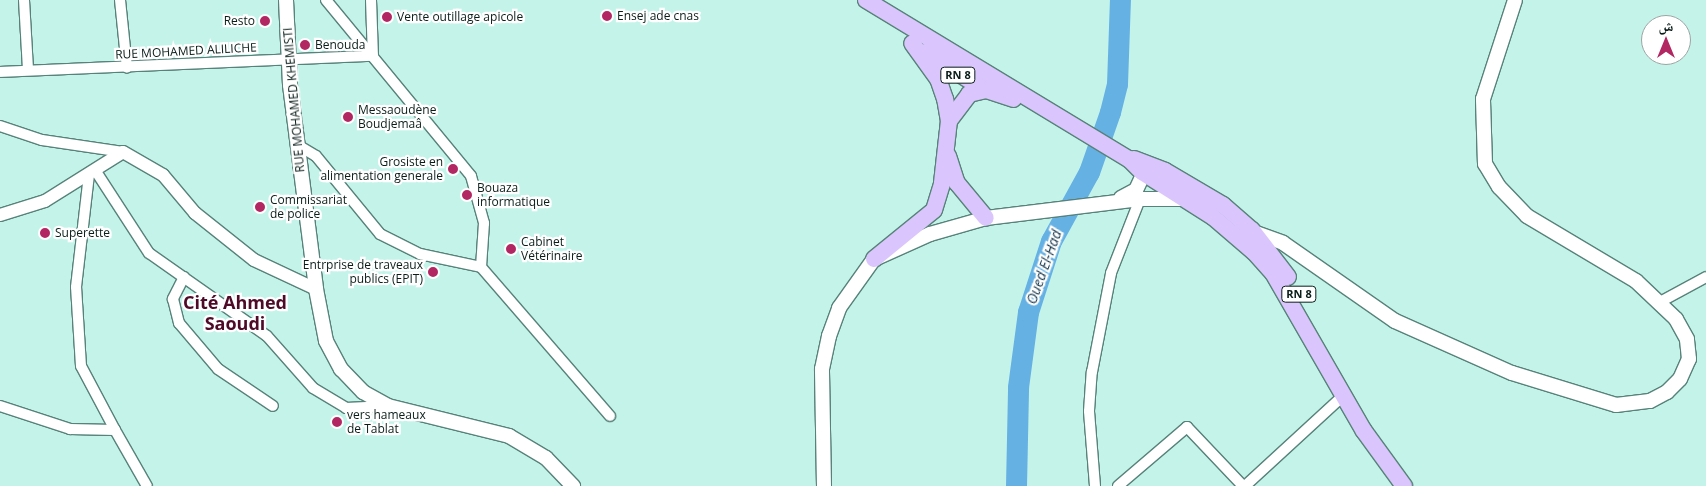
<!DOCTYPE html>
<html>
<head>
<meta charset="utf-8">
<style>
  body { margin:0 }
  #map { position:relative; width:1706px; height:486px; overflow:hidden; background:#c4f4e9; font-family:"Open Sans","Noto Naskh Arabic",sans-serif }
  div>[style] { position:absolute }
  .river>* { height:21px; margin:-10.5px; padding:0 10.5px; transform-origin:10.5px; border-radius:10.5px; background:#65b1e4 }
  .roads { filter:drop-shadow(1px 0 #57827a) drop-shadow(-1px 0 #57827a) drop-shadow(0 1px #57827a) drop-shadow(0 -1px #57827a) }
  .minor>* { height:10px; margin:-5px; padding:0 5px; transform-origin:5px; border-radius:5px; background:#fff }
  .tertiary>* { height:12px; margin:-6px; padding:0 6px; transform-origin:6px; border-radius:6px; background:#fff }
  .secondary>* { height:14px; margin:-7px; padding:0 7px; transform-origin:7px; border-radius:7px; background:#fff }
  .primary>* { height:16px; margin:-8px; padding:0 8px; transform-origin:8px; border-radius:8px; background:#dac6fc }
  .dots>* { width:14px; height:14px; translate:-50% -50%; box-sizing:border-box; border:2px solid #fff; border-radius:50% }
  span { translate:-50% -50%; white-space:nowrap; text-align:center; line-height:1.15; -webkit-text-stroke:4.5px #fff; paint-order:stroke }
  .shield-label span { padding:1px 4px; background:#fff; border:1px solid; border-radius:4px; -webkit-text-stroke-width:0 }
  .shield-label { font-size:11px; color:#0a1d19; font-weight:700 }
  .poi-label { font-size:12px; color:#0a1d19 }
  .left { translate:0 -50%; text-align:left }
  .right { translate:-100% -50%; text-align:right }
  .street-label { font-size:12px; color:#0a1d19 }
  .water-label { font-size:14px; color:#17384e; font-style:italic }
  .district-label { font-size:18px; color:#4e0b27; font-weight:700 }
  .north { position:absolute; left:1641px; top:15px; width:50px; height:50px; box-sizing:border-box; background:#fff; border:1px solid #9da5a3; border-radius:50%; rotate:0deg; font-size:14px; font-weight:700; line-height:20px; text-align:center; color:#0a1d19 }
  .north::after { content:''; display:block; margin:auto; width:18px; height:22px; background:#b22662; clip-path:polygon(50% 0,100% 100%,50% 72%,0 100%) }
</style>
</head>
<body>
<div id="map">
  <div class="river">
    <div style="left:1016px;top:486px;width:99px;rotate:-88.8deg"></div>
    <div style="left:1018px;top:387px;width:76px;rotate:-82.4deg"></div>
    <div style="left:1028px;top:312px;width:75px;rotate:-72.1deg"></div>
    <div style="left:1051px;top:241px;width:79px;rotate:-61.2deg"></div>
    <div style="left:1089px;top:172px;width:64px;rotate:-70.7deg"></div>
    <div style="left:1110px;top:112px;width:29px;rotate:-76deg"></div>
    <div style="left:1117px;top:84px;width:84px;rotate:-88deg"></div>
  </div>
  <div class="roads">
    <div class="minor">
      <div style="left:24px;top:0;width:70px;rotate:86.7deg"></div>
      <div style="left:120px;top:0;width:68px;rotate:84.1deg"></div>
      <div style="left:326px;top:0;width:228px;rotate:50.5deg"></div>
      <div style="left:471px;top:176px;width:49px;rotate:74.5deg"></div>
      <div style="left:484px;top:223px;width:44px;rotate:93.9deg"></div>
      <div style="left:371px;top:0;width:56px;rotate:88deg"></div>
      <div style="left:0;top:72px;width:373px;rotate:-2.5deg"></div>
      <div style="left:0;top:126px;width:44px;rotate:18.4deg"></div>
      <div style="left:42px;top:140px;width:82px;rotate:8.4deg"></div>
      <div style="left:296px;top:144px;width:23px;rotate:31deg"></div>
      <div style="left:316px;top:156px;width:101px;rotate:50.6deg"></div>
      <div style="left:380px;top:234px;width:45px;rotate:26.6deg"></div>
      <div style="left:420px;top:254px;width:62px;rotate:12deg"></div>
      <div style="left:481px;top:267px;width:197px;rotate:49.1deg"></div>
      <div style="left:95px;top:170px;width:99px;rotate:57deg"></div>
      <div style="left:149px;top:253px;width:144px;rotate:35.1deg"></div>
      <div style="left:267px;top:336px;width:69px;rotate:48.5deg"></div>
      <div style="left:313px;top:388px;width:39px;rotate:31deg"></div>
      <div style="left:346px;top:408px;width:41px;rotate:-2.8deg"></div>
      <div style="left:184px;top:277px;width:25px;rotate:117deg"></div>
      <div style="left:173px;top:299px;width:25px;rotate:76deg"></div>
      <div style="left:179px;top:323px;width:60px;rotate:49.7deg"></div>
      <div style="left:218px;top:369px;width:66px;rotate:33.9deg"></div>
      <div style="left:1660px;top:302px;width:52px;rotate:-28.5deg"></div>
      <div style="left:0;top:406px;width:74px;rotate:18.2deg"></div>
      <div style="left:70px;top:429px;width:45px;rotate:1.3deg"></div>
      <div style="left:115px;top:430px;width:72px;rotate:-118deg"></div>
      <div style="left:81px;top:366px;width:79px;rotate:-93.6deg"></div>
      <div style="left:76px;top:287px;width:114px;rotate:-83.4deg"></div>
      <div style="left:115px;top:430px;width:64px;rotate:60.3deg"></div>
      <div style="left:1095px;top:486px;width:75px;rotate:-94.6deg"></div>
      <div style="left:1089px;top:411px;width:39px;rotate:-86deg"></div>
      <div style="left:1092px;top:372px;width:101px;rotate:-79.1deg"></div>
      <div style="left:1111px;top:273px;width:79px;rotate:-68.6deg"></div>
      <div style="left:1118px;top:486px;width:91px;rotate:-40.5deg"></div>
      <div style="left:1187px;top:427px;width:81px;rotate:46.5deg"></div>
      <div style="left:1245px;top:486px;width:133px;rotate:-42.6deg"></div>
    </div>
    <div class="tertiary">
      <div style="left:0;top:215px;width:47px;rotate:-17.3deg"></div>
      <div style="left:45px;top:201px;width:92px;rotate:-32.1deg"></div>
      <div style="left:123px;top:152px;width:46px;rotate:29.9deg"></div>
      <div style="left:163px;top:175px;width:50px;rotate:49.9deg"></div>
      <div style="left:195px;top:213px;width:75px;rotate:38.5deg"></div>
      <div style="left:254px;top:260px;width:68px;rotate:25.1deg"></div>
    </div>
    <div class="secondary">
      <div style="left:286px;top:0;width:85px;rotate:87.3deg"></div>
      <div style="left:290px;top:85px;width:206px;rotate:82.7deg"></div>
      <div style="left:316px;top:289px;width:53px;rotate:79.1deg"></div>
      <div style="left:326px;top:341px;width:32px;rotate:62deg"></div>
      <div style="left:341px;top:369px;width:32px;rotate:46deg"></div>
      <div style="left:363px;top:392px;width:29px;rotate:29deg"></div>
      <div style="left:388px;top:406px;width:125px;rotate:13.9deg"></div>
      <div style="left:509px;top:436px;width:43px;rotate:30.7deg"></div>
      <div style="left:546px;top:458px;width:39px;rotate:46deg"></div>
      <div style="left:1121px;top:198px;width:17px;rotate:-28deg"></div>
      <div style="left:1136px;top:190px;width:19px;rotate:-65deg"></div>
      <div style="left:1248px;top:230px;width:37px;rotate:20deg"></div>
      <div style="left:1283px;top:243px;width:136px;rotate:34.9deg"></div>
      <div style="left:1395px;top:321px;width:128px;rotate:24deg"></div>
      <div style="left:1512px;top:373px;width:109px;rotate:17.1deg"></div>
      <div style="left:1616px;top:405px;width:34px;rotate:-7deg"></div>
      <div style="left:1650px;top:401px;width:19px;rotate:-28deg"></div>
      <div style="left:1667px;top:392px;width:18px;rotate:-45deg"></div>
      <div style="left:1680px;top:379px;width:22px;rotate:-66deg"></div>
      <div style="left:1689px;top:359px;width:20px;rotate:-96deg"></div>
      <div style="left:1687px;top:339px;width:23px;rotate:-119deg"></div>
      <div style="left:1676px;top:319px;width:55px;rotate:-136.5deg"></div>
      <div style="left:1636px;top:281px;width:127px;rotate:-149.2deg"></div>
      <div style="left:1527px;top:216px;width:40px;rotate:-134deg"></div>
      <div style="left:1499px;top:187px;width:27px;rotate:-121deg"></div>
      <div style="left:1485px;top:164px;width:65px;rotate:-91.8deg"></div>
      <div style="left:1483px;top:99px;width:104px;rotate:-72.1deg"></div>
      <div style="left:824px;top:486px;width:117px;rotate:-91deg"></div>
      <div style="left:822px;top:369px;width:34px;rotate:-78deg"></div>
      <div style="left:829px;top:336px;width:30px;rotate:-70deg"></div>
      <div style="left:839px;top:308px;width:60px;rotate:-54.5deg"></div>
      <div style="left:874px;top:259px;width:61px;rotate:-24.1deg"></div>
      <div style="left:930px;top:234px;width:58px;rotate:-15.9deg"></div>
      <div style="left:986px;top:218px;width:155px;rotate:-7deg"></div>
      <div style="left:1140px;top:199px;width:46px"></div>
    </div>
    <div class="primary">
      <div style="left:866px;top:0;width:307px;rotate:31.2deg"></div>
      <div style="left:1129px;top:159px;width:18px;rotate:45deg"></div>
      <div style="left:1142px;top:172px;width:84px;rotate:32.4deg"></div>
      <div style="left:1213px;top:217px;width:54px;rotate:40.5deg"></div>
      <div style="left:1254px;top:252px;width:28px;rotate:48deg"></div>
      <div style="left:1273px;top:273px;width:182px;rotate:60.1deg"></div>
      <div style="left:1364px;top:431px;width:68px;rotate:54deg"></div>
      <div style="left:925px;top:52px;width:69px;rotate:32.5deg"></div>
      <div style="left:983px;top:89px;width:32px;rotate:18deg"></div>
      <div style="left:949px;top:121px;width:34px;rotate:-53deg"></div>
      <div style="left:969px;top:94px;width:22px;rotate:-13deg"></div>
      <div style="left:948px;top:156px;width:28px;rotate:72deg"></div>
      <div style="left:957px;top:183px;width:45px;rotate:50.4deg"></div>
      <div style="left:1134px;top:159px;width:33px;rotate:21deg"></div>
      <div style="left:1165px;top:171px;width:67px;rotate:30.4deg"></div>
      <div style="left:1223px;top:205px;width:38px;rotate:41deg"></div>
      <div style="left:1252px;top:230px;width:59px;rotate:52.5deg"></div>
      <div style="left:874px;top:259px;width:77px;rotate:-39.2deg"></div>
      <div style="left:934px;top:210px;width:28px;rotate:-73deg"></div>
      <div style="left:942px;top:183px;width:62px;rotate:-83.6deg"></div>
      <div style="left:949px;top:121px;width:22px;rotate:-100deg"></div>
      <div style="left:945px;top:99px;width:21px;rotate:-109deg"></div>
      <div style="left:938px;top:79px;width:44px;rotate:-125.8deg"></div>
    </div>
  </div>
  <div class="dots">
    <div style="left:607px;top:16px;background:#b22662"></div>
    <div style="left:387px;top:17px;background:#b22662"></div>
    <div style="left:265px;top:21px;background:#b22662"></div>
    <div style="left:305px;top:45px;background:#b22662"></div>
    <div style="left:348px;top:117px;background:#b22662"></div>
    <div style="left:453px;top:169px;background:#b22662"></div>
    <div style="left:467px;top:195px;background:#b22662"></div>
    <div style="left:260px;top:207px;background:#b22662"></div>
    <div style="left:45px;top:233px;background:#b22662"></div>
    <div style="left:511px;top:249px;background:#b22662"></div>
    <div style="left:433px;top:272px;background:#b22662"></div>
    <div style="left:337px;top:422px;background:#b22662"></div>
  </div>
  <div class="shield-label">
    <span style="left:958px;top:75px">RN 8</span>
    <span style="left:1299px;top:294px">RN 8</span>
  </div>
  <div class="poi-label">
    <span class="left" style="left:617px;top:16px">Ensej ade cnas</span>
    <span class="left" style="left:397px;top:17px">Vente outillage apicole</span>
    <span class="right" style="left:255px;top:21px">Resto</span>
    <span class="left" style="left:315px;top:45px">Benouda</span>
    <span class="left" style="left:358px;top:117px">Messaoudène<br>Boudjemaâ</span>
    <span class="right" style="left:443px;top:169px">Grosiste en<br>alimentation generale</span>
    <span class="left" style="left:477px;top:195px">Bouaza<br>informatique</span>
    <span class="left" style="left:270px;top:207px">Commissariat<br>de police</span>
    <span class="left" style="left:55px;top:233px">Superette</span>
    <span class="left" style="left:521px;top:249px">Cabinet<br>Vétérinaire</span>
    <span class="right" style="left:423px;top:272px">Entrprise de traveaux<br>publics (EPIT)</span>
    <span class="left" style="left:347px;top:422px">vers hameaux<br>de Tablat</span>
  </div>
  <div class="street-label">
    <span style="left:186px;top:51px;rotate:-3deg">RUE MOHAMED ALILICHE</span>
    <span style="left:294px;top:100px;rotate:-95deg">RUE MOHAMED KHEMISTI</span>
  </div>
  <div class="water-label">
    <span style="left:1044px;top:267px;rotate:-70deg">Oued El-Had</span>
  </div>
  <div class="district-label">
    <span style="left:235px;top:313px">Cité Ahmed<br>Saoudi</span>
  </div>
  <div class="north">ش</div>
</div>
</body>
</html>
